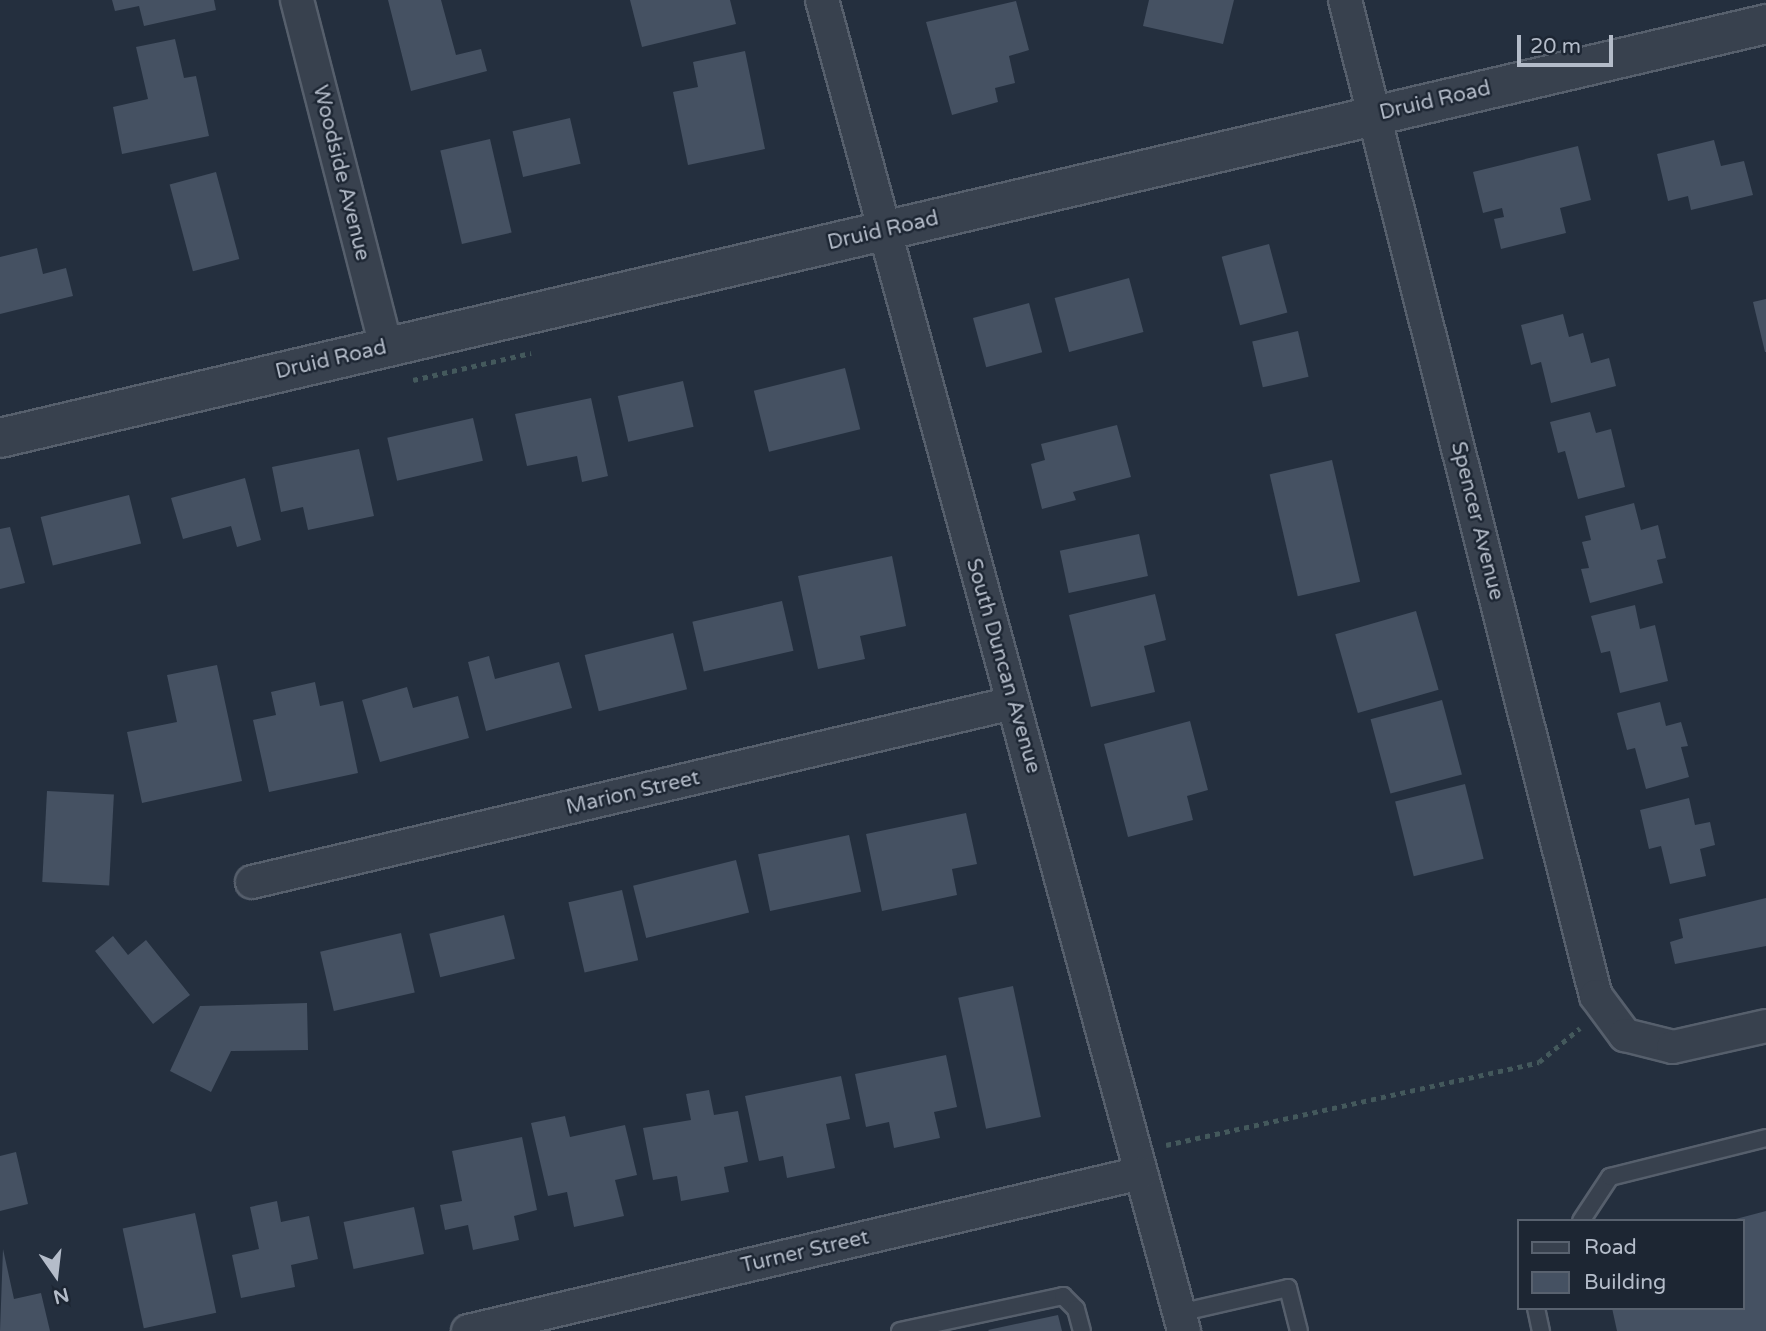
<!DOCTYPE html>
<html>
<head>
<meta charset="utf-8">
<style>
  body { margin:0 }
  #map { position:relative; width:1766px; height:1331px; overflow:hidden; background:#242f3e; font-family:"Varela Round",sans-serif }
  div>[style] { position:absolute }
  .building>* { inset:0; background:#455162; transform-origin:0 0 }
  .path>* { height:4.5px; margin-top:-2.25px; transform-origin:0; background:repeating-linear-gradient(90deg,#44595c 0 5px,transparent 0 10px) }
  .roads { filter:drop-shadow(2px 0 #565f6c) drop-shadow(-2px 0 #565f6c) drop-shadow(0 2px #565f6c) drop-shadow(0 -2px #565f6c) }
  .service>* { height:16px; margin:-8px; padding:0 8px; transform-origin:8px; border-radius:8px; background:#38414e }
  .minor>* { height:32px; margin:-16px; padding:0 16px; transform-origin:16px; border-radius:16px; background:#38414e }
  .tertiary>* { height:38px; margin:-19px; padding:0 19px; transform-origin:19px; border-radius:19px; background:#38414e }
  span { translate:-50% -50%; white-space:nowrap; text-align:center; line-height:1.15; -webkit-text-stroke:5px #1d2633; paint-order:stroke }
  .street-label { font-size:21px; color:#b4bcc9 }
  .legend { position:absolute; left:1517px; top:1219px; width:228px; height:91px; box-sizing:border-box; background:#1d2633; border:2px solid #59626f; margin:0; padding:9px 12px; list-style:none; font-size:21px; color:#b4bcc9 }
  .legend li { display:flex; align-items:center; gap:14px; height:35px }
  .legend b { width:35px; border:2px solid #59626f }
  .north { position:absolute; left:21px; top:1240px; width:70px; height:70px; -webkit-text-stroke:5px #1d2633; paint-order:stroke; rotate:166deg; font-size:19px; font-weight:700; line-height:28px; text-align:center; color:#b4bcc9 }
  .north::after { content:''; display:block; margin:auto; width:24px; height:32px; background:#b4bcc9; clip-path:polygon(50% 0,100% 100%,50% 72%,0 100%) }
  .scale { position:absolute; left:1517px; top:35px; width:96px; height:32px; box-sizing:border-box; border:4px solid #b4bcc9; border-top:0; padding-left:9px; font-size:21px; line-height:24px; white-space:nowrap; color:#b4bcc9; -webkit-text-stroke:5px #1d2633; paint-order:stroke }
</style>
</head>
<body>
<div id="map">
  <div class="building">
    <div style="clip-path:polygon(112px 0,214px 0,216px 10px,144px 26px,139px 6px,115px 11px)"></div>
    <div style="clip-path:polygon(388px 0,441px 0,456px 55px,481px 49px,487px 71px,411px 91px)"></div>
    <div style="clip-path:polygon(630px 0,730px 0,736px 24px,642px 47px)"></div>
    <div style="clip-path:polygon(1149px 0,1234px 0,1223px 44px,1143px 26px)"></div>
    <div style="clip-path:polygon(1016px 1px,1029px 50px,1009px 56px,1015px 83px,995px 88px,998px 102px,952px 115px,926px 22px)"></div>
    <div style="clip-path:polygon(175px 39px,184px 78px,196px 76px,209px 136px,122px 154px,113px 107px,148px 99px,136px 47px)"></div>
    <div style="clip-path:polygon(745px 51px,765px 149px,688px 165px,673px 92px,698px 87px,693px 62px)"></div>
    <div style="left:570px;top:118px;width:47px;height:59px;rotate:77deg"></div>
    <div style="left:490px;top:139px;width:96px;height:51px;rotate:77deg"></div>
    <div style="clip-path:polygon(1714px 140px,1721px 166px,1744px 161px,1753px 195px,1691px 210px,1688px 196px,1668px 201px,1657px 154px)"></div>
    <div style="clip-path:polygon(1578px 146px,1591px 200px,1560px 208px,1566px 233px,1501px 249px,1494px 219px,1504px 217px,1502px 208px,1483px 213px,1473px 172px)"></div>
    <div style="left:216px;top:172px;width:90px;height:48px;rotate:75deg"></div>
    <div style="left:1269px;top:244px;width:71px;height:49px;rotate:75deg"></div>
    <div style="clip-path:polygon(37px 248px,43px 274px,66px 268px,73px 296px,0 314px,0 257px)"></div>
    <div style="left:1129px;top:278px;width:56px;height:77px;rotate:75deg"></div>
    <div style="clip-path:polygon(1766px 299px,1766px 352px,1765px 352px,1753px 302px)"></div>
    <div style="left:1029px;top:303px;width:51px;height:58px;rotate:75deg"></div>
    <div style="clip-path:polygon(1563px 314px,1569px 337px,1583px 333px,1591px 363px,1609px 358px,1616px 386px,1551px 403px,1541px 362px,1531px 365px,1521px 325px)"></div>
    <div style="left:1298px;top:331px;width:47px;height:47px;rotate:77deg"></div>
    <div style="left:845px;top:368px;width:63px;height:94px;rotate:76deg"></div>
    <div style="left:683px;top:381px;width:47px;height:67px;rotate:77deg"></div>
    <div style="clip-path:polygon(591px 398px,608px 476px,582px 482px,577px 456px,527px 466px,515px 414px)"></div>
    <div style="clip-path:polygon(1590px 412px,1596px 433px,1611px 429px,1625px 487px,1578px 499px,1565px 451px,1558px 453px,1550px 422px)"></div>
    <div style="left:473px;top:418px;width:44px;height:88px;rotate:77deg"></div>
    <div style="clip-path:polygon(1117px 425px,1131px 477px,1073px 492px,1076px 500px,1042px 509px,1031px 464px,1045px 460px,1041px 444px)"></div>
    <div style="clip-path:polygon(359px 449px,374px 516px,308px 530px,303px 507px,281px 512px,272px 467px)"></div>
    <div style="left:1332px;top:460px;width:125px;height:64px;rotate:77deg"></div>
    <div style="clip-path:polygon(245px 478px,261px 540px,237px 547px,231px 526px,183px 539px,171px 498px)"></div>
    <div style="left:129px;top:495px;width:50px;height:91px;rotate:76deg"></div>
    <div style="clip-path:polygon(1634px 503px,1641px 530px,1658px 525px,1666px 558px,1657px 560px,1663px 583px,1590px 603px,1581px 569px,1589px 568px,1582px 542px,1591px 540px,1585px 516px)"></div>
    <div style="clip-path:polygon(10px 527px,25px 583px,0 589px,0 529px)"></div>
    <div style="left:1139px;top:534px;width:43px;height:81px;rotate:78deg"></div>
    <div style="clip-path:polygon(892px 556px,906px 626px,860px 636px,865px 659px,818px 669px,798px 576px)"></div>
    <div style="clip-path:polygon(1155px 594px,1166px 640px,1144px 646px,1155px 692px,1091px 707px,1069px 615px)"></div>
    <div style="left:782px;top:601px;width:51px;height:92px;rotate:77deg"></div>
    <div style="clip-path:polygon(1635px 605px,1640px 629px,1655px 625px,1668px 681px,1620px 693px,1610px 651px,1601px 653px,1591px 616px)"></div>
    <div style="left:1416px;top:611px;width:82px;height:84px;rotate:74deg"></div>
    <div style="left:673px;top:633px;width:58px;height:91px;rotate:76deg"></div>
    <div style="clip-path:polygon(489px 656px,495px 679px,559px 662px,572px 708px,486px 731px,468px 662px)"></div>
    <div style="clip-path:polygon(217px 665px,242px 781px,142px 803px,127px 732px,177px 722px,167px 675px)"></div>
    <div style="clip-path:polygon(315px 682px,320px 706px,343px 701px,358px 773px,269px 792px,253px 720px,276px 715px,271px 692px)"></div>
    <div style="clip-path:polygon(407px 687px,413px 708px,458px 696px,469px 738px,380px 762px,362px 700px)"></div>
    <div style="left:1442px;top:700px;width:77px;height:74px;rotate:75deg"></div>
    <div style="clip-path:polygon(1660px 702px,1666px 726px,1681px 722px,1688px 746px,1681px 747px,1689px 777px,1646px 789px,1635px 748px,1627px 750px,1617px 713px)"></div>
    <div style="clip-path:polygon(1190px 721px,1208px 790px,1187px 796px,1193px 820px,1128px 837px,1104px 744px)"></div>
    <div style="left:1465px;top:784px;width:77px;height:72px;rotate:76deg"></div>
    <div style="left:47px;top:791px;width:67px;height:91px;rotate:3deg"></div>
    <div style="clip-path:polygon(1689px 798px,1695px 825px,1710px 822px,1715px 845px,1700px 849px,1706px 876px,1670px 884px,1661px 846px,1649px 849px,1640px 810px)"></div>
    <div style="clip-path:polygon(966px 813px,977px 864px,952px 869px,957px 895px,882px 911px,866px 834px)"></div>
    <div style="left:849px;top:835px;width:58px;height:93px;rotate:78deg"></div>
    <div style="left:736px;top:860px;width:54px;height:106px;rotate:76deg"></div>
    <div style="left:622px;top:890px;width:72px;height:55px;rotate:77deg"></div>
    <div style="clip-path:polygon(1766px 898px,1766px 946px,1675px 964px,1670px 942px,1683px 938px,1679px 919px)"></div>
    <div style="left:504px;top:915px;width:45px;height:77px;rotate:76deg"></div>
    <div style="left:401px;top:933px;width:61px;height:83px;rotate:77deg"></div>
    <div style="clip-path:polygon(113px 936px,128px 955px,146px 940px,190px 995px,153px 1024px,95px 951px)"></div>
    <div style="left:1013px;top:986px;width:134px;height:56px;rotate:78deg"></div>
    <div style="clip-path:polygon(307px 1003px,308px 1050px,231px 1051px,211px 1092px,170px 1071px,200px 1006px)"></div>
    <div style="clip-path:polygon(946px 1055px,957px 1107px,934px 1112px,940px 1138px,894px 1148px,889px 1122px,866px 1127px,855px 1074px)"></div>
    <div style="clip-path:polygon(841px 1076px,850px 1119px,826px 1124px,835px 1168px,787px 1178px,783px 1156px,759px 1161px,745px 1096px)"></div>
    <div style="clip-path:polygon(709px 1090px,714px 1115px,738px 1111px,748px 1162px,724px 1167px,729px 1192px,681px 1201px,677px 1176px,653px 1180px,643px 1128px,691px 1120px,686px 1094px)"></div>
    <div style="clip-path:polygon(565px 1116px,570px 1137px,625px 1125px,637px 1175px,615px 1180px,624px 1216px,574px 1227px,567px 1192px,548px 1196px,531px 1123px)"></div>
    <div style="clip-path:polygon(522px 1137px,537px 1210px,514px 1216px,519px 1240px,473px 1250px,468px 1225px,445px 1230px,440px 1205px,462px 1201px,452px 1151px)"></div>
    <div style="clip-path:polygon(16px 1152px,28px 1204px,0 1211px,0 1156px)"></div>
    <div style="clip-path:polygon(277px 1201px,281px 1222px,309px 1216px,318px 1259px,291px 1265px,295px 1287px,241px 1298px,232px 1255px,259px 1249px,250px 1207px)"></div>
    <div style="left:414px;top:1207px;width:48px;height:72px;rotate:78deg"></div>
    <div style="clip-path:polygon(1766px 1211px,1766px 1331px,1617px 1331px,1612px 1308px,1743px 1308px,1743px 1221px,1732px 1220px)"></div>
    <div style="left:195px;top:1213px;width:102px;height:74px;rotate:78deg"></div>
    <div style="clip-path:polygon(3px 1249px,14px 1299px,41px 1293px,50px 1331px,0 1331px)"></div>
    <div style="clip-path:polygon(1058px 1315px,1062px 1331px,989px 1331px,988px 1330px)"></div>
  </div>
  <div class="path">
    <div style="left:413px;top:380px;width:121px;rotate:-12.9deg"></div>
    <div style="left:1166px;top:1145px;width:382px;rotate:-12.5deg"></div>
    <div style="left:1539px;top:1062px;width:53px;rotate:-39.7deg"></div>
  </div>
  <div class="roads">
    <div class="service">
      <div style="left:1581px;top:1221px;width:53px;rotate:-56.6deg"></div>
      <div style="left:1610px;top:1177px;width:161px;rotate:-14deg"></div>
      <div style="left:1536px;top:1308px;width:24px;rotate:78deg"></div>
      <div style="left:1179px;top:1313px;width:112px;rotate:-12.9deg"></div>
      <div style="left:1288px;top:1288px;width:44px;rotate:75.7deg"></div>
      <div style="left:900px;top:1331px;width:167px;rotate:-12.1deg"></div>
      <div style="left:1063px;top:1296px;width:18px;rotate:45deg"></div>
      <div style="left:1076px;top:1309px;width:23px;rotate:75deg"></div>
    </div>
    <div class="minor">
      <div style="left:297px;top:0;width:358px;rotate:75.6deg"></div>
      <div style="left:822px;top:0;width:1379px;rotate:74.78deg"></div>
      <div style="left:1345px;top:0;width:1027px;rotate:75.86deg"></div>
      <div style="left:1596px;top:996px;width:49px;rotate:53.4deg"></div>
      <div style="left:1625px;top:1035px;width:49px;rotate:14deg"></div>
      <div style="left:1673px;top:1047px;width:95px;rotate:-12.7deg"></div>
      <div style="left:252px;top:882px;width:782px;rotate:-13.24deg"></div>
      <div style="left:468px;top:1331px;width:691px;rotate:-13.21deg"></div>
    </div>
    <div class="tertiary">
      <div style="left:0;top:438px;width:1814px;rotate:-13.19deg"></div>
    </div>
  </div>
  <div class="street-label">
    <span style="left:1435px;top:101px;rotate:-13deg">Druid Road</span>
    <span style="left:341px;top:173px;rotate:76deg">Woodside Avenue</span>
    <span style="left:883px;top:231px;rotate:-13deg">Druid Road</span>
    <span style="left:331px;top:360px;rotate:-13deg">Druid Road</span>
    <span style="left:1477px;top:521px;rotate:76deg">Spencer Avenue</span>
    <span style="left:1003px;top:666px;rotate:74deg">South Duncan Avenue</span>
    <span style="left:633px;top:793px;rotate:-13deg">Marion Street</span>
    <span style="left:805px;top:1252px;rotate:-13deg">Turner Street</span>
  </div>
  <ul class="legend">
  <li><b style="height:9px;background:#38414e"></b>Road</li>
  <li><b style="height:19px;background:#455162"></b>Building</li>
  </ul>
  <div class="north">N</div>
  <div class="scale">20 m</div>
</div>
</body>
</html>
